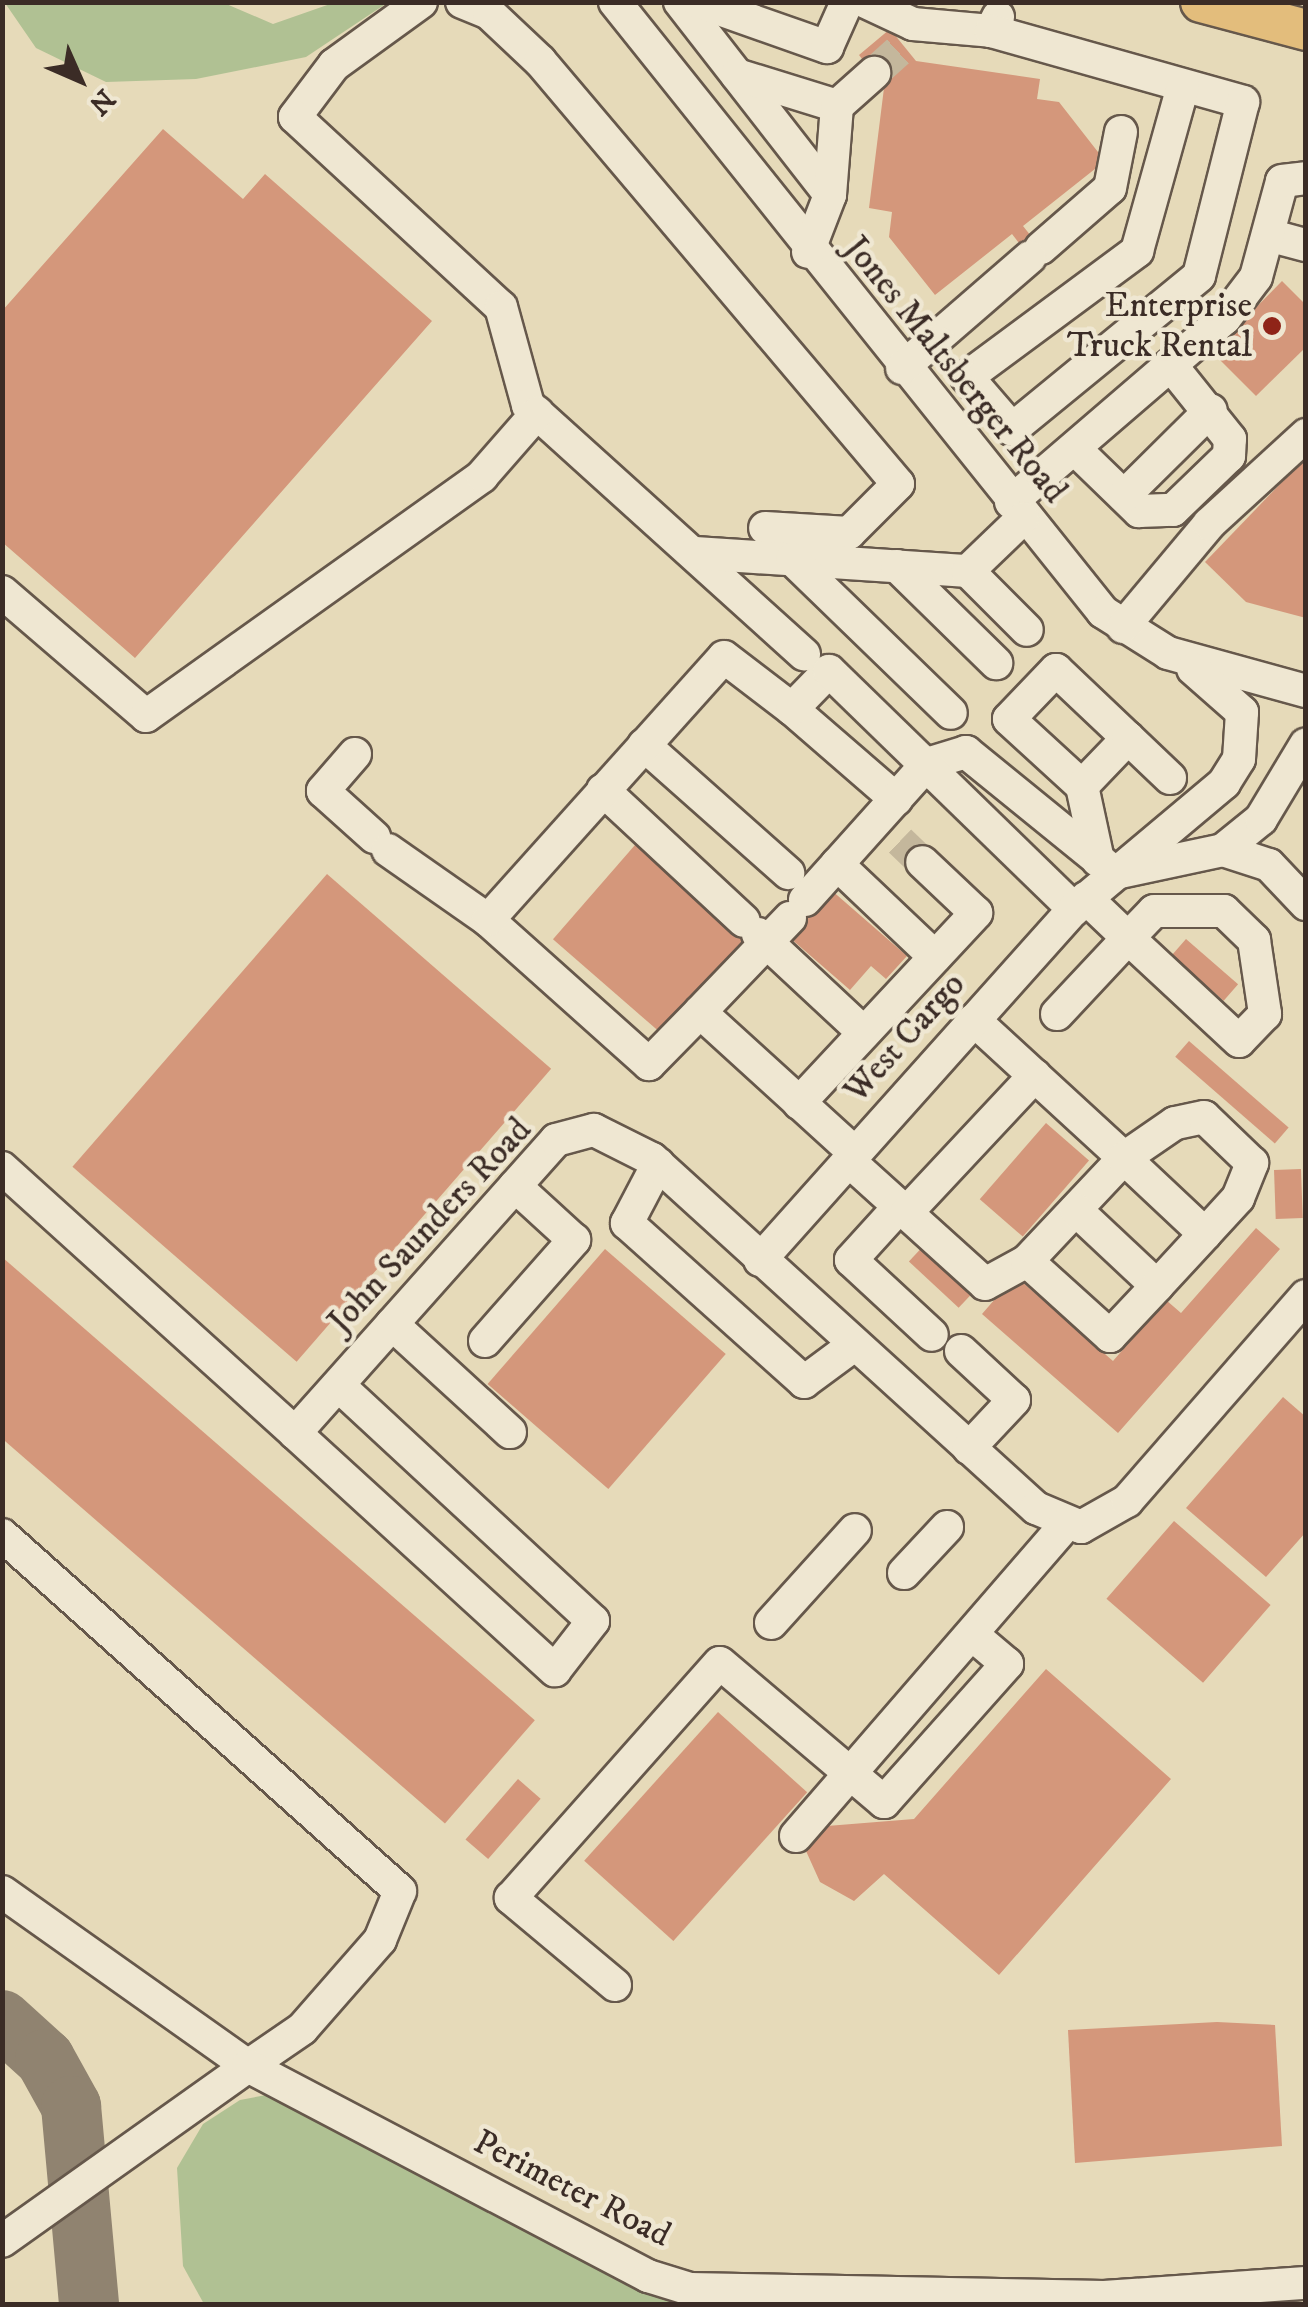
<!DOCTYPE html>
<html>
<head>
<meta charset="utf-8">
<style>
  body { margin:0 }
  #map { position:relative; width:1308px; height:2307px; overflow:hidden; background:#e6dab9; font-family:"IM FELL DW Pica",serif }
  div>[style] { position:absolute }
  .green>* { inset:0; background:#b0c193 }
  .taxiway>* { height:60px; margin:-30px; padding:0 30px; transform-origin:30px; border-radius:30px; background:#908370 }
  .building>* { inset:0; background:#d4977b; transform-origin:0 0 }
  .minor-tunnel>* { height:32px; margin-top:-16px; transform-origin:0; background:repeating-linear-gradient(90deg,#c4b79c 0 32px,transparent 0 48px) }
  .roads { filter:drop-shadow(2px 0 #66584b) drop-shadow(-2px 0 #66584b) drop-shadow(0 2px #66584b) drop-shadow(0 -2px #66584b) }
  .minor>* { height:32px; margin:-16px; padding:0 16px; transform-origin:16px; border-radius:16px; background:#efe7d2 }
  .major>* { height:40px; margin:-20px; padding:0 20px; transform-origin:20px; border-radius:20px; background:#e3bd7c }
  .dots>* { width:28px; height:28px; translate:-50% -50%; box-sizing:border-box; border:5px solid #efe7d2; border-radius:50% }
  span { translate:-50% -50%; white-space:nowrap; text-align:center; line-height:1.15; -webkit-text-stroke:9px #efe7d2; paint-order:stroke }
  .poi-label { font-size:35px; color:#3b2c26 }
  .right { translate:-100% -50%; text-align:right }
  .street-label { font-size:35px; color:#3b2c26 }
  .frame { position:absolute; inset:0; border:5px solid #3b2c26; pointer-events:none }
  .north { position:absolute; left:30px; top:30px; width:100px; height:100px; -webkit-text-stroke:8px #efe7d2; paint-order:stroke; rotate:135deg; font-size:28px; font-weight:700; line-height:40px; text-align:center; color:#3b2c26 }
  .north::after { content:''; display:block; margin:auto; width:35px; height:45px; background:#3b2c26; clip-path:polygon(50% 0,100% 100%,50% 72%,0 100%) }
</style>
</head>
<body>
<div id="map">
  <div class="green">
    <div style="clip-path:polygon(5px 3px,224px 3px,273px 24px,333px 3px,387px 3px,306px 57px,196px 79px,106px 82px,36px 48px)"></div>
    <div style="clip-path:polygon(277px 2093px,711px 2304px,204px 2304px,183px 2266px,177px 2168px,203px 2124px,240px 2100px)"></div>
  </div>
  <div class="taxiway">
    <div style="left:2px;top:2020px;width:58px;rotate:42.2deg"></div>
    <div style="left:45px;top:2059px;width:54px;rotate:61deg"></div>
    <div style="left:71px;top:2106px;width:199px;rotate:84.8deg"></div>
  </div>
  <div class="building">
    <div style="clip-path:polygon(890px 29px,916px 61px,1040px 79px,1037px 99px,1059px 102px,1105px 161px,1023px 226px,1051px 261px,1040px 270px,1012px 234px,935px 295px,889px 237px,892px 212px,869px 208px,884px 88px,859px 55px)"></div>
    <div style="clip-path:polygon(163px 129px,243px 199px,265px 174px,432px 321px,135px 658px,2px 542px,2px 311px)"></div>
    <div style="clip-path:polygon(1282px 281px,1306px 305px,1306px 347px,1256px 396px,1212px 352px)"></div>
    <div style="clip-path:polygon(1306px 457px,1306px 618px,1246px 602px,1205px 562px)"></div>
    <div style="left:635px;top:845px;width:144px;height:125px;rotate:41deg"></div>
    <div style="left:327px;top:874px;width:297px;height:388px;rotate:41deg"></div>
    <div style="clip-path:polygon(830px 889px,907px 956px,886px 979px,871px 966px,850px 990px,789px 937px)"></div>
    <div style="left:1186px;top:939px;width:69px;height:22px;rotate:41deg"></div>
    <div style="left:1189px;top:1041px;width:132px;height:21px;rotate:41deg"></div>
    <div style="left:1046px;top:1123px;width:57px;height:101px;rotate:41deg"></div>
    <div style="left:1301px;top:1169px;width:49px;height:27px;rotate:88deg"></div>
    <div style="clip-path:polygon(1256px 1228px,1280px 1249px,1118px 1433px,982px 1314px,1015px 1276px,1113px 1361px,1166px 1300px,1181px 1313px)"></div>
    <div style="left:928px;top:1241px;width:68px;height:28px;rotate:43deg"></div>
    <div style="left:605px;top:1249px;width:160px;height:179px;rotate:41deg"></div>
    <div style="left:2px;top:1257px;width:706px;height:137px;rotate:41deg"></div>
    <div style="clip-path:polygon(1283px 1397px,1306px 1417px,1306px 1532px,1266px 1577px,1186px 1508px)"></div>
    <div style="left:1174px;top:1521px;width:128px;height:103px;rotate:41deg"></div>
    <div style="clip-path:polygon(1046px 1669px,1171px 1779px,999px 1975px,884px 1874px,854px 1901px,820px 1882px,806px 1851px,827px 1826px,914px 1819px)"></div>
    <div style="left:718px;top:1712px;width:120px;height:200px;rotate:42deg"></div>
    <div style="left:518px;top:1779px;width:30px;height:80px;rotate:41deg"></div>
    <div style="clip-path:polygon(1217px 2022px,1275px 2025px,1282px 2146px,1075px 2163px,1068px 2030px)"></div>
  </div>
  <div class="minor-tunnel">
    <div style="left:874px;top:73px;width:40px;rotate:-42deg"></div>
    <div style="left:900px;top:841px;width:30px;rotate:44deg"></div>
  </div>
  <div class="roads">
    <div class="minor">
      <div style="left:421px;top:2px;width:107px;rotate:144.1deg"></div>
      <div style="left:334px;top:65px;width:65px;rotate:126.9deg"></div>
      <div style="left:295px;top:117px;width:280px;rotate:42.7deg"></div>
      <div style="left:501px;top:307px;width:102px;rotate:74.6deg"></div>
      <div style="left:528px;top:405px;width:372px;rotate:42.1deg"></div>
      <div style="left:462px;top:2px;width:29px;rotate:22deg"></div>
      <div style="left:489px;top:13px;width:70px;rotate:43.3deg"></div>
      <div style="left:540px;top:61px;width:554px;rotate:49.76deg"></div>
      <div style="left:898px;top:484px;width:69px;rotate:135deg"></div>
      <div style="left:849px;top:533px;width:84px;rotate:-176.6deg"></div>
      <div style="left:615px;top:2px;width:781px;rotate:51.34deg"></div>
      <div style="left:1103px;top:612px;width:77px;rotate:32.2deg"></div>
      <div style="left:1168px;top:653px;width:143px;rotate:15.4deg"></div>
      <div style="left:680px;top:2px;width:244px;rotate:52.1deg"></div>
      <div style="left:830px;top:195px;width:61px;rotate:111.1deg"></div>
      <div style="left:699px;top:2px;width:136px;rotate:19.4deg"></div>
      <div style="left:827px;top:47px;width:49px;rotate:-66deg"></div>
      <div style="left:866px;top:2px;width:52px;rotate:25.1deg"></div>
      <div style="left:913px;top:24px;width:78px;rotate:5.1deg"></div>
      <div style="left:998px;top:17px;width:16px;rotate:117deg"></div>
      <div style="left:991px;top:31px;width:262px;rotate:15.7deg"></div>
      <div style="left:1243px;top:102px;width:179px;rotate:104.2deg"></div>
      <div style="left:1199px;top:276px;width:242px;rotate:140.7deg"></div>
      <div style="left:1012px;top:429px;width:69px;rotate:-130.9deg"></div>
      <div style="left:967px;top:377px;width:212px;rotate:-36.5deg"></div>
      <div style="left:1137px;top:251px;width:171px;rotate:-74.4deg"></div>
      <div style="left:737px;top:75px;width:105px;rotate:17.2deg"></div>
      <div style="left:837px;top:106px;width:89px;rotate:94.5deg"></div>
      <div style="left:837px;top:106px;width:50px;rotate:-41.7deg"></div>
      <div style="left:1268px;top:235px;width:39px;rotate:15deg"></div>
      <div style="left:1041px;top:248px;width:91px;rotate:-41deg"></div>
      <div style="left:1110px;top:188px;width:57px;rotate:-78.9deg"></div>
      <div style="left:902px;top:368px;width:169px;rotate:-40.9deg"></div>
      <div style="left:1076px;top:450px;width:88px;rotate:44.1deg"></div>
      <div style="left:1139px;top:511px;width:34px;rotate:-2deg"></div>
      <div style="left:1173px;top:510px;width:78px;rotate:-44deg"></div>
      <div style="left:1229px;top:456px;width:17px;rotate:-87deg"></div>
      <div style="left:1230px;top:439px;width:90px;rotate:-128.7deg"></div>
      <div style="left:1124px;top:496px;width:122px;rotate:-44.7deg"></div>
      <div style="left:1011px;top:502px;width:282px;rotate:-40.7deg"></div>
      <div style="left:1225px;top:318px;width:51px;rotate:-52.9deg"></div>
      <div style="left:1256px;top:277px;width:99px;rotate:-74.8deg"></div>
      <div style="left:1282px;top:181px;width:24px;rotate:-7deg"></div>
      <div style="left:695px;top:553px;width:274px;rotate:3.8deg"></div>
      <div style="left:968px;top:571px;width:76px;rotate:-43.9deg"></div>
      <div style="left:792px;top:559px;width:221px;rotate:44.1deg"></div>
      <div style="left:897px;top:566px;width:139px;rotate:44.4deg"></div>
      <div style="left:968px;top:571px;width:83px;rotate:45deg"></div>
      <div style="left:2px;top:592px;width:190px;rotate:40.7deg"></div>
      <div style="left:146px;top:716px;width:413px;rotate:-35.5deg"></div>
      <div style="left:482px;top:476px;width:84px;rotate:-48.9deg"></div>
      <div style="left:1123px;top:627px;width:134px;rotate:-50.1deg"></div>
      <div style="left:1209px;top:524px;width:132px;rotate:-42.5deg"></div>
      <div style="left:1056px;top:670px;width:99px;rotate:43.4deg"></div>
      <div style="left:1128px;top:738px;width:66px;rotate:133.8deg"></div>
      <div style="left:1082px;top:786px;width:99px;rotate:-137.5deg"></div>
      <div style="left:1009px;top:719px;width:68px;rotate:-46.2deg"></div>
      <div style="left:792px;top:709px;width:138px;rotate:40.9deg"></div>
      <div style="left:1128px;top:738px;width:58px;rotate:43.6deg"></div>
      <div style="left:644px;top:745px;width:193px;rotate:41.6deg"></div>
      <div style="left:355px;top:754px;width:49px;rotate:130.9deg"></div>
      <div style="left:323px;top:791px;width:69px;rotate:42deg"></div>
      <div style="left:1082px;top:786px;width:76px;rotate:77.8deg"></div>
      <div style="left:603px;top:790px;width:192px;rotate:42.9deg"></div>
      <div style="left:388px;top:850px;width:122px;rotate:35deg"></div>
      <div style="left:1223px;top:850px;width:48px;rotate:18.1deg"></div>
      <div style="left:1269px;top:865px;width:54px;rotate:46.5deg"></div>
      <div style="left:837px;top:864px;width:135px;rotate:43.5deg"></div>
      <div style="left:805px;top:900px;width:183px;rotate:-48.1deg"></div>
      <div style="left:927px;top:764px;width:41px;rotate:-17.1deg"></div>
      <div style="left:966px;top:752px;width:192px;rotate:39.1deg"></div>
      <div style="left:1115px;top:873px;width:110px;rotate:-12deg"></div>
      <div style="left:1223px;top:850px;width:49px;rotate:-39.2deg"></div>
      <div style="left:1261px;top:819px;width:87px;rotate:-59deg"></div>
      <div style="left:790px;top:918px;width:130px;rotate:133.8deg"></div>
      <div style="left:700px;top:1012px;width:210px;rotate:42.3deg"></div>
      <div style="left:758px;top:934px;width:145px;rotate:43deg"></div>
      <div style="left:700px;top:1012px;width:73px;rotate:134.4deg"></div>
      <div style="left:649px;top:1064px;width:216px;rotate:-138.2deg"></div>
      <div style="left:488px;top:920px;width:353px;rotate:-48.1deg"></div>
      <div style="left:724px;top:657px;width:86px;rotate:37.4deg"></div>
      <div style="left:792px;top:709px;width:53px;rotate:-45.8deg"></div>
      <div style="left:829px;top:671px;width:342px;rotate:44.2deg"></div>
      <div style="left:1057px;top:1014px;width:104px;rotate:-46.9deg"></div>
      <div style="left:1128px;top:938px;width:37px;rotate:-46deg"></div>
      <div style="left:1154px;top:911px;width:70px"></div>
      <div style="left:1224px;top:911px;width:42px;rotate:44deg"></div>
      <div style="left:1254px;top:940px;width:75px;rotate:81.5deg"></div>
      <div style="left:1265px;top:1014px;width:37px;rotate:134deg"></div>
      <div style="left:1239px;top:1041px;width:151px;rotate:-137.1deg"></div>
      <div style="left:1128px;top:938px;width:58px;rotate:-136.4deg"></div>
      <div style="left:799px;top:1103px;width:260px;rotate:-47deg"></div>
      <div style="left:976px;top:913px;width:74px;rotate:-136.6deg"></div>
      <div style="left:849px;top:1161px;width:183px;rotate:42.1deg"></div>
      <div style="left:985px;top:1284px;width:48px;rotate:-28.7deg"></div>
      <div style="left:1027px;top:1261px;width:141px;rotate:-46.7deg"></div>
      <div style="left:1124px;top:1158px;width:204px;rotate:-137.4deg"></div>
      <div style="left:658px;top:1164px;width:67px;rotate:117.7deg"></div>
      <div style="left:627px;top:1223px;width:238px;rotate:41.9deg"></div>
      <div style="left:804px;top:1382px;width:62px;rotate:-36.5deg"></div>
      <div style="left:2px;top:1168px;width:395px;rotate:42.1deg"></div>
      <div style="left:295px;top:1433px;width:392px;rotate:-48.3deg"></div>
      <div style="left:556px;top:1140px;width:39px;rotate:-15deg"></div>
      <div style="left:594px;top:1130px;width:65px;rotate:26.6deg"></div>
      <div style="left:652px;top:1159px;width:519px;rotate:42.27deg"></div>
      <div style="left:1036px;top:1508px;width:49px;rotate:22.9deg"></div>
      <div style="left:1081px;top:1527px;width:53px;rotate:-29.5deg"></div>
      <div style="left:1127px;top:1501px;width:272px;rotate:-48.9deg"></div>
      <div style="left:900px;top:1206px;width:73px;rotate:132.2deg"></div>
      <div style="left:851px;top:1260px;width:110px;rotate:42.8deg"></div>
      <div style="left:1076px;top:1210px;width:111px;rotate:43.2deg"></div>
      <div style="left:907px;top:1212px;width:187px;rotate:-46.9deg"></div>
      <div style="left:760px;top:1260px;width:471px;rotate:-48.2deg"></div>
      <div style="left:1074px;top:909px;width:196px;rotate:-40deg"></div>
      <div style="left:1224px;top:783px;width:28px;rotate:-58deg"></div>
      <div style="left:1239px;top:759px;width:47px;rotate:-86.3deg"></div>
      <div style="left:1242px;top:712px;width:65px;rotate:-138.7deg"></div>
      <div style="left:1027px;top:1261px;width:112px;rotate:42.1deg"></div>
      <div style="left:1110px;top:1336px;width:69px;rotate:-46.8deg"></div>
      <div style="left:1157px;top:1286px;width:71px;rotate:-47.3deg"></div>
      <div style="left:1205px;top:1234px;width:49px;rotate:-47.5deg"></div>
      <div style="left:1238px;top:1198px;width:38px;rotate:-68deg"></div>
      <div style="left:1252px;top:1163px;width:66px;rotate:-136.2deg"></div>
      <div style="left:1204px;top:1117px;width:30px;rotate:168deg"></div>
      <div style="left:1175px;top:1123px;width:62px;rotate:145.5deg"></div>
      <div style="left:1124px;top:1158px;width:111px;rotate:43.2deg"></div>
      <div style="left:392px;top:1324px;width:160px;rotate:42.5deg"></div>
      <div style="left:485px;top:1341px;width:135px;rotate:-48.6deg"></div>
      <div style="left:574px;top:1240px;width:80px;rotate:-137.5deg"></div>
      <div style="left:961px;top:1351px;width:72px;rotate:42.8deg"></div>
      <div style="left:1014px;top:1400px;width:66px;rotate:133.2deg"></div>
      <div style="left:295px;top:1433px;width:352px;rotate:42.4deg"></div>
      <div style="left:555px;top:1670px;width:62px;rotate:-52.2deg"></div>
      <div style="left:593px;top:1621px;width:347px;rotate:-137.2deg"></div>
      <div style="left:2px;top:1535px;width:534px;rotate:41.81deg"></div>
      <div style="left:400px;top:1891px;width:53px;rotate:112.2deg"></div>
      <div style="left:380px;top:1940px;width:118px;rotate:131.2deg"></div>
      <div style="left:302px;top:2029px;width:65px;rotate:145.6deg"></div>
      <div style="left:248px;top:2066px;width:301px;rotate:-144.7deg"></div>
      <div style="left:904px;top:1573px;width:63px;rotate:-46.9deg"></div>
      <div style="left:771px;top:1623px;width:125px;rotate:-47.9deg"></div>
      <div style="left:796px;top:1836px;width:413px;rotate:-49.1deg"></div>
      <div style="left:615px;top:1985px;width:136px;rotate:-140.1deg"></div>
      <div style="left:511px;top:1898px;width:314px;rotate:-48.4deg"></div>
      <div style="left:720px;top:1663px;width:215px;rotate:40.3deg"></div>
      <div style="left:884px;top:1802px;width:185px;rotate:-48.3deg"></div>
      <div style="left:1007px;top:1664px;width:43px;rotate:-139.7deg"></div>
      <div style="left:2px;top:2241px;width:302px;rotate:-35.4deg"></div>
      <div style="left:248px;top:2066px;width:452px;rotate:27.7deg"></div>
      <div style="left:648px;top:2276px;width:44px;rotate:17.2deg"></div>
      <div style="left:690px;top:2289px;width:414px;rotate:1.1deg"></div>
      <div style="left:1104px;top:2297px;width:202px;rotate:-4deg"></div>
    </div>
    <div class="major">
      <div style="left:1201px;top:2px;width:109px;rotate:14.9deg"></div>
    </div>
  </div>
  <div class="dots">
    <div style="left:1272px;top:326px;background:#8f2418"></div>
  </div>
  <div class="poi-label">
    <span class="right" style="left:1252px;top:326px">Enterprise<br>Truck Rental</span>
  </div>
  <div class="street-label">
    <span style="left:955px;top:370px;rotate:51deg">Jones Maltsberger Road</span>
    <span style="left:905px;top:1038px;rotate:-48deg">West Cargo</span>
    <span style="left:430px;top:1226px;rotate:-47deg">John Saunders Road</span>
    <span style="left:572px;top:2189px;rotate:27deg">Perimeter Road</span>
  </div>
  <div class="frame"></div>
  <div class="north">N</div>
</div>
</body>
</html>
